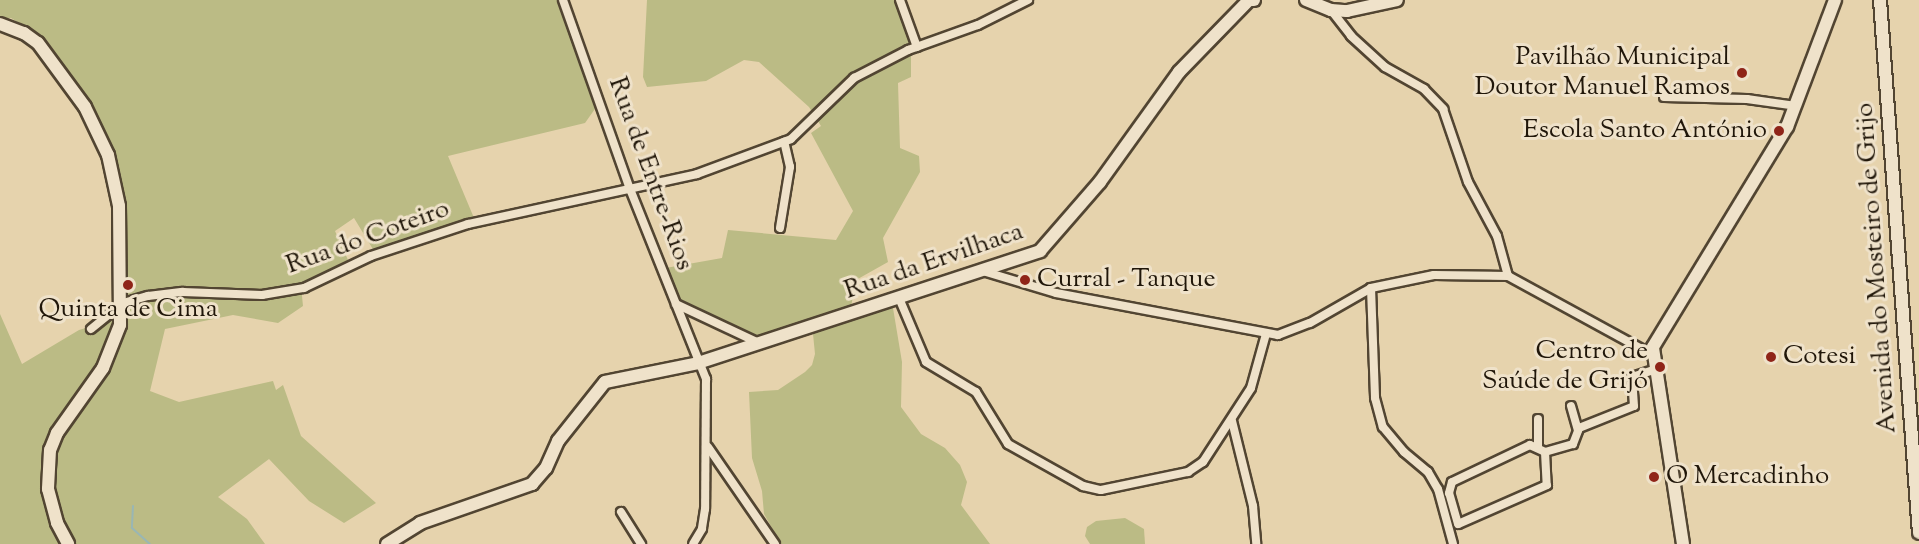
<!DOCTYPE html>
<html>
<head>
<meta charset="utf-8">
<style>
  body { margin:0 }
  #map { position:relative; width:1919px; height:544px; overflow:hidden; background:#e6d3ad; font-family:"Sorts Mill Goudy",serif }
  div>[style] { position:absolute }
  .green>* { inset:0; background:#bbbb85 }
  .stream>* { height:2px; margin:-1px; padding:0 1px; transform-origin:1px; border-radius:1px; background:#99b6b4 }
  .roads { filter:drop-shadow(2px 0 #524532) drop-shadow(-2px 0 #524532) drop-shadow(0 2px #524532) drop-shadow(0 -2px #524532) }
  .street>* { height:8px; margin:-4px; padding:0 4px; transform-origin:4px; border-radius:4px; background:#efe2ca }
  .secondary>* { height:12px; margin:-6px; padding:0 6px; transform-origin:6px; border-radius:6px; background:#efe2ca }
  .dots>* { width:16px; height:16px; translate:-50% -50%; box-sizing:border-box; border:3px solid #efe2ca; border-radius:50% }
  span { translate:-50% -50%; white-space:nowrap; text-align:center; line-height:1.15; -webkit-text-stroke:6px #efe2ca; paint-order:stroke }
  .poi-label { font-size:26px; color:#201609 }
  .right { translate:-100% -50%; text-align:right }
  .left { translate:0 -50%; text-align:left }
  .street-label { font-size:26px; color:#201609 }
</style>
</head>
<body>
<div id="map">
  <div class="green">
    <div style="clip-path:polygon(0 0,557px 0,597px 106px,585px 123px,448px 156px,474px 218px,374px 251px,354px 218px,335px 231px,348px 260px,301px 286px,303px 306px,278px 323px,233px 315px,165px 329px,150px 391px,179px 402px,273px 381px,276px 390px,283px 385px,301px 436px,376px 503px,344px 523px,309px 501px,269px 459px,218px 497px,247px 519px,265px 544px,0 544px,0 314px,22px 364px,79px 330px,116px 319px,114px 200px,106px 136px,91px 104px,47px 41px,11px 18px,0 18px)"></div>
    <div style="clip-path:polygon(647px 0,898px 0,911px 40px,911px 77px,898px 83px,900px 148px,919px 156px,920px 172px,883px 238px,888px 262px,856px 280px,851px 307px,893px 308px,902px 362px,901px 407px,921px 434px,945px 448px,960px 465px,967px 482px,961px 505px,990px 544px,781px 544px,764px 514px,762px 491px,752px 458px,749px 392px,778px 390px,805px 372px,812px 365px,815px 354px,813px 334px,808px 326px,762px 338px,694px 308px,678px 314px,660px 269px,722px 258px,728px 230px,836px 240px,853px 211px,811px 133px,821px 126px,809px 107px,759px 62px,744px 60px,706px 81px,647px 87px,643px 77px)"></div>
    <div style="clip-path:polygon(1125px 518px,1144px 529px,1145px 544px,1090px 544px,1085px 536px,1087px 527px,1096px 521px)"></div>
  </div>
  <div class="stream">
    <div style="left:133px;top:506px;width:22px;rotate:93deg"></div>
    <div style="left:132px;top:528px;width:24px;rotate:42deg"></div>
  </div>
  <div class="roads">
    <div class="street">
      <div style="left:563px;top:0;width:201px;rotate:70.5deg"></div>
      <div style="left:630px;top:189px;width:205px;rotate:68.2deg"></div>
      <div style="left:706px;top:379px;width:130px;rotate:90.4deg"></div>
      <div style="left:705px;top:509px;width:20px;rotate:99deg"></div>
      <div style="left:702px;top:529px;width:17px;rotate:121deg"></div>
      <div style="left:900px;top:0;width:50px;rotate:70.1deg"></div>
      <div style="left:1331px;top:10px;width:33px;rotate:52deg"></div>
      <div style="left:1351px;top:36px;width:46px;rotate:42.4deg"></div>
      <div style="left:1385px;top:67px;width:45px;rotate:29.4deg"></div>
      <div style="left:1424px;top:89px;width:28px;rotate:46deg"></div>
      <div style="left:1443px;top:109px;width:77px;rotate:71.1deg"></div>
      <div style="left:1468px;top:182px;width:61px;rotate:61.8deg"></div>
      <div style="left:1497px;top:236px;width:41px;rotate:74.6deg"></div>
      <div style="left:1664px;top:97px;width:83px;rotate:1.4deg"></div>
      <div style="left:1747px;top:99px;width:49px;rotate:8.1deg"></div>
      <div style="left:780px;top:228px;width:62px;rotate:-80.7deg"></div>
      <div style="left:790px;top:167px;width:26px;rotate:-103deg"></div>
      <div style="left:986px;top:272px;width:73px;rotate:16.7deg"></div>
      <div style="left:1056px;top:293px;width:226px;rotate:10.7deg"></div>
      <div style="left:1278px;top:335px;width:34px;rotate:-21deg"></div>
      <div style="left:1310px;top:323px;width:70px;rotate:-29.8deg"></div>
      <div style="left:1371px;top:288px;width:64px;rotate:-11.7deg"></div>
      <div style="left:1434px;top:275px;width:74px;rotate:0.8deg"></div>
      <div style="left:1508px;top:276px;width:165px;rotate:28.6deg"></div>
      <div style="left:1371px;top:288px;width:110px;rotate:87.9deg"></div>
      <div style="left:1375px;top:398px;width:30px;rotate:75deg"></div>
      <div style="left:1383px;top:427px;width:33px;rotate:50deg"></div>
      <div style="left:1404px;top:452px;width:31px;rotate:40deg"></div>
      <div style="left:1428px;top:472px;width:20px;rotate:60deg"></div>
      <div style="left:1438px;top:489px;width:57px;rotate:74.7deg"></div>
      <div style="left:899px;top:298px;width:69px;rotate:67.1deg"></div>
      <div style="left:926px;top:362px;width:58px;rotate:31deg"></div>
      <div style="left:976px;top:392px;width:61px;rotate:58.4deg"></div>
      <div style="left:1008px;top:444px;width:86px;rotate:29.2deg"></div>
      <div style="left:1083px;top:486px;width:18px;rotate:13deg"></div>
      <div style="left:1101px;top:490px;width:89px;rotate:-11.7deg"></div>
      <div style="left:1188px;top:472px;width:18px;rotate:-34deg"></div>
      <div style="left:1203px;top:462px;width:88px;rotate:-57deg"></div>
      <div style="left:1251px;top:388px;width:56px;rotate:-74.5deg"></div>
      <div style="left:676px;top:304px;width:92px;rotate:25.2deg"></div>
      <div style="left:91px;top:329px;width:41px;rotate:-39.1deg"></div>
      <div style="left:123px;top:303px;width:26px;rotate:-16deg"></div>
      <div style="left:148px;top:296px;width:35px;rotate:-7deg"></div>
      <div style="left:183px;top:292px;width:79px;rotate:2.2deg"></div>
      <div style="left:262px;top:295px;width:43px;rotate:-9.5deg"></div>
      <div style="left:304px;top:288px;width:74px;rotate:-25.5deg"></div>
      <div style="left:371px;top:256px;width:102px;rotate:-18.3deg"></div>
      <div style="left:468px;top:224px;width:234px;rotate:-12.3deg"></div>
      <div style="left:697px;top:174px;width:100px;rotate:-20.4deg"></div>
      <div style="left:791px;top:139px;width:88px;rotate:-44.1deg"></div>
      <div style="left:854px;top:78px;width:61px;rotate:-27.4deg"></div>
      <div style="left:908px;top:50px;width:74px;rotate:-19.7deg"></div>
      <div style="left:978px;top:25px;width:56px;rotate:-26.6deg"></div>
      <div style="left:1571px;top:406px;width:25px;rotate:74deg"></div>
      <div style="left:1538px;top:419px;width:29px;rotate:90deg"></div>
      <div style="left:1232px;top:421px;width:88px;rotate:76.1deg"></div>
      <div style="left:1253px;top:506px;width:38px;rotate:85deg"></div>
      <div style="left:708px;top:447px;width:118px;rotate:55.4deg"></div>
      <div style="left:1545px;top:452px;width:33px;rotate:87deg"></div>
      <div style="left:1547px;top:485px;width:97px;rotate:156.3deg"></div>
      <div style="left:1458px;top:524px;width:32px;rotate:-106deg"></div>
      <div style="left:1449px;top:493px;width:11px;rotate:-75deg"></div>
      <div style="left:1452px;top:482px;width:86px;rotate:-25.4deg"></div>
      <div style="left:1530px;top:445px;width:17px;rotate:25deg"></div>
      <div style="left:1545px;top:452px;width:29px;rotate:-16deg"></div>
      <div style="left:1573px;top:444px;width:17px;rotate:-69deg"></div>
      <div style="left:1579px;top:428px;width:59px;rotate:-21.8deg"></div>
      <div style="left:1634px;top:406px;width:29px;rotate:-94deg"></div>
      <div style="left:1632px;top:377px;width:23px;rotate:-18deg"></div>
      <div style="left:621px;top:512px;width:38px;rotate:58deg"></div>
    </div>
    <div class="secondary">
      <div style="left:1306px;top:0;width:27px;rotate:22deg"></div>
      <div style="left:1331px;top:10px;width:16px;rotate:4deg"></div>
      <div style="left:1347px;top:11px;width:51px;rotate:-12.4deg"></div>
      <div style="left:1880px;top:0;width:534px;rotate:85.82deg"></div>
      <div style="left:0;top:24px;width:26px;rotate:21deg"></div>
      <div style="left:24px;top:33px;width:17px;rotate:36deg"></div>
      <div style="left:38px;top:43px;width:79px;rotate:53.7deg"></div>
      <div style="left:85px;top:107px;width:53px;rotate:64.4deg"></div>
      <div style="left:108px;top:155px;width:52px;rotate:77.8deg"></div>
      <div style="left:119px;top:206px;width:119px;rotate:89.5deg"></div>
      <div style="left:120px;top:325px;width:46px;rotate:111.6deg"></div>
      <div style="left:103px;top:368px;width:80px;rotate:125.3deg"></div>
      <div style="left:57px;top:433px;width:18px;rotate:112deg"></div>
      <div style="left:50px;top:450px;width:39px;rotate:93deg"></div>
      <div style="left:48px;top:489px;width:35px;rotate:75deg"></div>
      <div style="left:57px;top:523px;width:24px;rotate:62deg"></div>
      <div style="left:387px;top:544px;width:39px;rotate:-32deg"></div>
      <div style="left:420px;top:523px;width:119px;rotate:-19.2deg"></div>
      <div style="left:532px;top:484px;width:21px;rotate:-49deg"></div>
      <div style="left:546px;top:468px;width:30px;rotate:-66deg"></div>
      <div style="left:558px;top:441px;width:75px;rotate:-51.5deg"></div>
      <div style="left:605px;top:382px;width:95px;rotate:-11.5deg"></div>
      <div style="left:698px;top:363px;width:360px;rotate:-18.1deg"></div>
      <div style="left:1040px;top:251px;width:91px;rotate:-49deg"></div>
      <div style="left:1100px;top:182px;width:135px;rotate:-54.3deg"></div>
      <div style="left:1179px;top:72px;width:100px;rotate:-45.8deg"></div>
      <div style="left:1249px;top:0;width:5px"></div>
      <div style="left:1683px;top:544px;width:199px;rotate:-98.7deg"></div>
      <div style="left:1653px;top:347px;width:258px;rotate:-58.7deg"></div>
      <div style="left:1787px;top:127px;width:136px;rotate:-69.3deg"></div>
    </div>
  </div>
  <div class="dots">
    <div style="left:1742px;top:73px;background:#8f2418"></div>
    <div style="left:1779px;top:131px;background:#8f2418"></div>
    <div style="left:1025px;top:280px;background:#8f2418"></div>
    <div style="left:128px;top:285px;background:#8f2418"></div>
    <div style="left:1771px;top:357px;background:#8f2418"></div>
    <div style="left:1660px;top:367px;background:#8f2418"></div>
    <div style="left:1654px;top:477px;background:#8f2418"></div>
  </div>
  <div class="poi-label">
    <span class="right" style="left:1730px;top:73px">Pavilhão Municipal<br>Doutor Manuel Ramos</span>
    <span class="right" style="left:1767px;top:131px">Escola Santo António</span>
    <span class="left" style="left:1037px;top:280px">Curral - Tanque</span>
    <span style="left:128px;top:310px">Quinta de Cima</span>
    <span class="right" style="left:1648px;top:367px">Centro de<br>Saúde de Grijó</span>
    <span class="left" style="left:1783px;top:357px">Cotesi</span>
    <span class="left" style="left:1666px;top:477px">O Mercadinho</span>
  </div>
  <div class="street-label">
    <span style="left:650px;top:174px;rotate:70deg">Rua de Entre-Rios</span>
    <span style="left:368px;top:238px;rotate:-20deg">Rua do Coteiro</span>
    <span style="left:934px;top:262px;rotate:-19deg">Rua da Ervilhaca</span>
    <span style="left:1877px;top:268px;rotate:-94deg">Avenida do Mosteiro de Grijo</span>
  </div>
</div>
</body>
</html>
